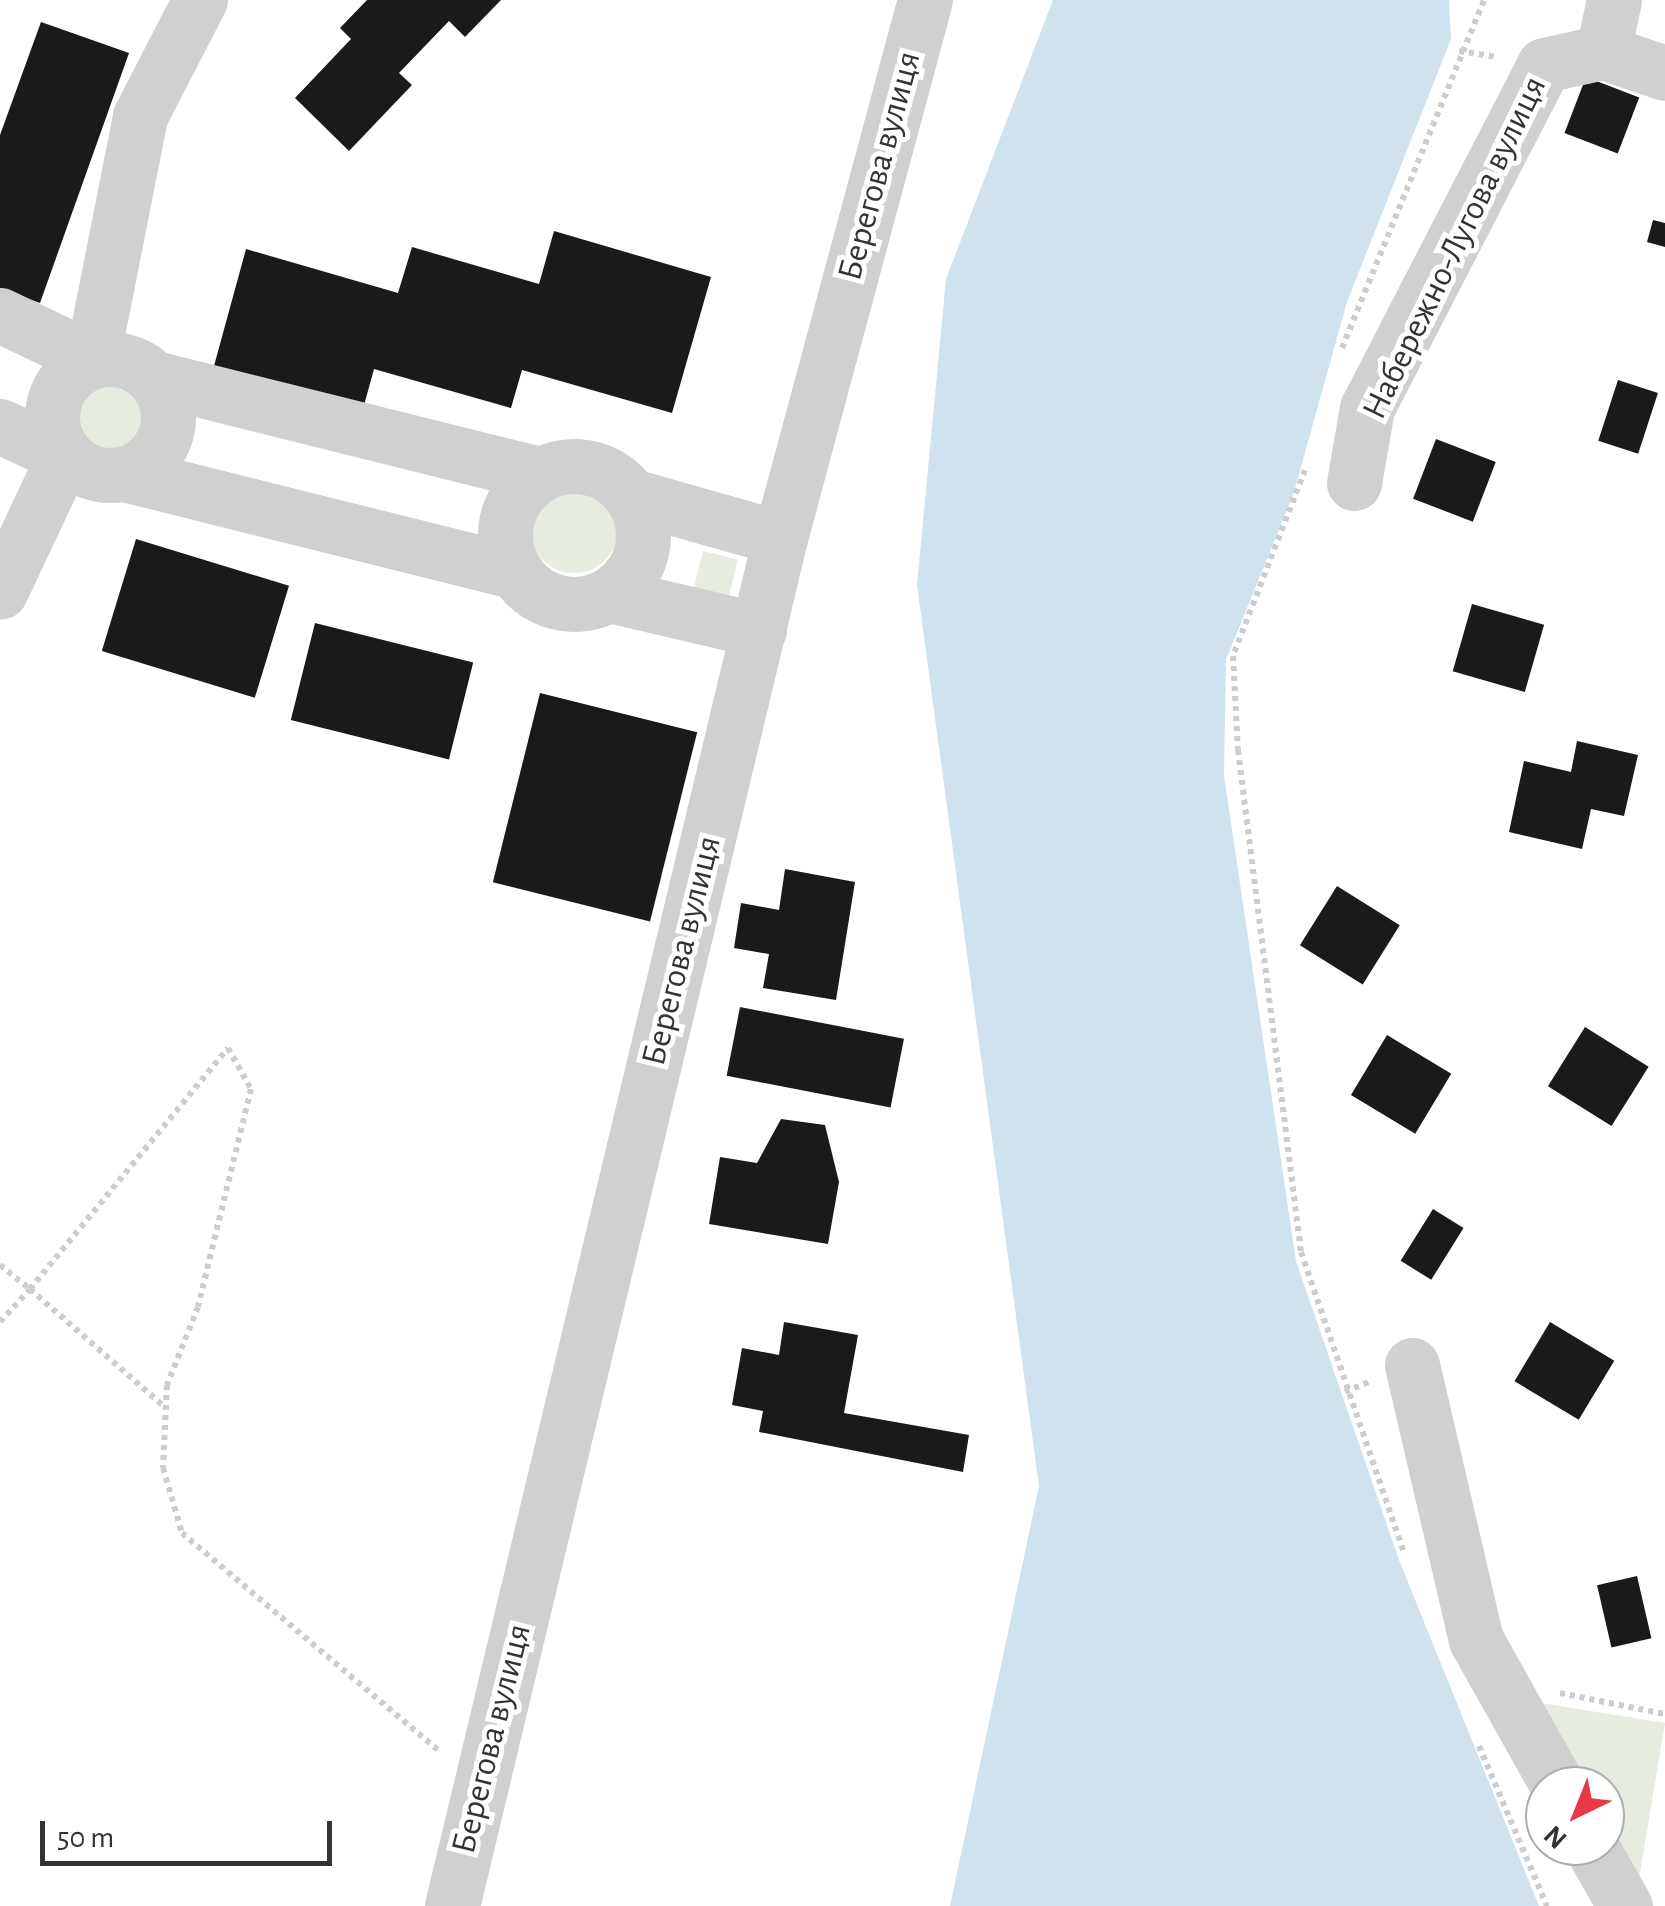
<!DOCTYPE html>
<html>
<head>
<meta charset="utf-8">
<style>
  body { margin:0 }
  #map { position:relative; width:1665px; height:1906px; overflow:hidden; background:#fff; font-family:"Alegreya Sans",sans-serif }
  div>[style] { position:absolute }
  .green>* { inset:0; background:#e6ecdf; transform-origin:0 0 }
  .round { border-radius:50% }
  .water>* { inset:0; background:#cfe2ee }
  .building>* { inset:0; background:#1a1a1a; transform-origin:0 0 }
  .path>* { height:6px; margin-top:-3px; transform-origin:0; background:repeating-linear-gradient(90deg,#cdcdcd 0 5px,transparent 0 10px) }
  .minor>* { height:55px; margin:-27.5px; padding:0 27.5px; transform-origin:27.5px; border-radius:27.5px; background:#d0d0d0 }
  .minor>.ring { margin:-27.5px; padding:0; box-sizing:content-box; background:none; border:55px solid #d0d0d0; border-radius:50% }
  span { translate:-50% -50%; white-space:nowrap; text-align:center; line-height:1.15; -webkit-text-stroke:10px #fff; paint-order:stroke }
  .street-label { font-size:35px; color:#333 }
  .north { position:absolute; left:1525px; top:1766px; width:100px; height:100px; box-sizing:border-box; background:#fff; border:2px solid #adadad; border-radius:50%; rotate:223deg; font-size:28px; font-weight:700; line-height:40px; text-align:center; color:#333 }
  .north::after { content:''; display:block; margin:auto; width:35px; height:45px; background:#e63946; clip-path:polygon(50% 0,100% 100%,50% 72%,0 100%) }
  .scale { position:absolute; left:40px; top:1821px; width:292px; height:45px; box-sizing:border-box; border:5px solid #333; border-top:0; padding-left:12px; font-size:30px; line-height:35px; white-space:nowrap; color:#333; -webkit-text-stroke:8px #fff; paint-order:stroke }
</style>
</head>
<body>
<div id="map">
  <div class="green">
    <div class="round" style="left:71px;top:379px;width:78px;height:78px"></div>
    <div class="round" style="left:530px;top:485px;width:88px;height:88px"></div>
    <div style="left:703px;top:551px;width:36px;height:45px;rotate:14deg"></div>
    <div style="clip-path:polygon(1522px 1700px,1665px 1723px,1635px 1903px,1605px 1846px,1605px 1786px,1570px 1786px)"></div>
  </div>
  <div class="water">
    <div style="clip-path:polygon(1053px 0,1449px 0,1451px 39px,1347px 302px,1294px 492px,1226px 660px,1224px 776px,1296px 1261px,1399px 1560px,1539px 1906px,950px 1906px,1039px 1486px,917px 585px,946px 279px)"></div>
  </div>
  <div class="building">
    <div style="clip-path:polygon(367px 0,501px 0,465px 37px,449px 21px,399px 73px,412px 85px,349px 151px,295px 98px,351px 39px,340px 28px)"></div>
    <div style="clip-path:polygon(41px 22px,129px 53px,40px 303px,0 289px,0 135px)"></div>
    <div style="left:1586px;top:77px;width:57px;height:60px;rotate:21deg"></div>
    <div style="clip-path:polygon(1653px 220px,1665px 223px,1665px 247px,1647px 242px)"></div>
    <div style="clip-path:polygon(554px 231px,711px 277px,672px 413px,522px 370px,511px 408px,374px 369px,363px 409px,214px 366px,246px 249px,398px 293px,412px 247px,539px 284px)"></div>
    <div style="left:1618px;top:380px;width:42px;height:64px;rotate:18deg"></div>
    <div style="left:1436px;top:439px;width:64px;height:64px;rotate:21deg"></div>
    <div style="left:136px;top:539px;width:160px;height:117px;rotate:17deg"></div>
    <div style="left:1472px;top:604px;width:75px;height:70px;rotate:16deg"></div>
    <div style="left:315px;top:623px;width:163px;height:100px;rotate:14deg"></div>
    <div style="left:540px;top:693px;width:162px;height:195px;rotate:14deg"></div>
    <div style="clip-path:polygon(1577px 741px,1638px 755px,1624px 816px,1591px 809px,1582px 849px,1509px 832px,1524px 761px,1571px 772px)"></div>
    <div style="clip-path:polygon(785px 869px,855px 882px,836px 1000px,763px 988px,769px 954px,734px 948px,741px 903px,779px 910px)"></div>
    <div style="left:1337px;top:886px;width:74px;height:70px;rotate:32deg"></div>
    <div style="left:740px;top:1007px;width:167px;height:70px;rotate:11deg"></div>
    <div style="left:1585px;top:1027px;width:75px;height:70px;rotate:32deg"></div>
    <div style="left:1387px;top:1035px;width:75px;height:70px;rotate:31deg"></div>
    <div style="clip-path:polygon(781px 1119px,825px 1125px,839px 1182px,828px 1244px,709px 1224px,720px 1157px,757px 1163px)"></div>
    <div style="left:1433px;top:1209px;width:36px;height:61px;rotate:32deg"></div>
    <div style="clip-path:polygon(784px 1322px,858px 1335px,844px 1413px,969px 1435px,963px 1472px,759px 1432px,763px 1411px,732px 1405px,742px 1348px,779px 1355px)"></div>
    <div style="left:1550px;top:1322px;width:75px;height:69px;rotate:31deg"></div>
    <div style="left:1637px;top:1576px;width:64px;height:41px;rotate:77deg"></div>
  </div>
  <div class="path">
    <div style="left:1459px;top:51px;width:38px;rotate:9deg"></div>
    <div style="left:1342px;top:348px;width:376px;rotate:-67.8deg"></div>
    <div style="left:1305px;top:470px;width:199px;rotate:111.2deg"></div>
    <div style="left:1233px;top:656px;width:94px;rotate:87deg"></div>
    <div style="left:1238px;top:750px;width:506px;rotate:82.85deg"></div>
    <div style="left:1301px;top:1252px;width:318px;rotate:71.1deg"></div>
    <div style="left:0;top:1265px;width:38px;rotate:39deg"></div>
    <div style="left:30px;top:1289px;width:312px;rotate:-50.6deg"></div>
    <div style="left:228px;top:1048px;width:47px;rotate:60.7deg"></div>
    <div style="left:251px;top:1089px;width:224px;rotate:103.7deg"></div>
    <div style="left:198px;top:1307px;width:84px;rotate:111.7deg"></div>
    <div style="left:167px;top:1385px;width:83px;rotate:92.8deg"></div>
    <div style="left:163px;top:1468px;width:68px;rotate:73.7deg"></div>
    <div style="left:182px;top:1533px;width:340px;rotate:40.3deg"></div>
    <div style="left:0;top:1322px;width:45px;rotate:-47.7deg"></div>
    <div style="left:30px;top:1289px;width:179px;rotate:41.2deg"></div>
    <div style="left:1345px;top:1392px;width:28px;rotate:-23deg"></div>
    <div style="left:1560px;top:1693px;width:107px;rotate:11.3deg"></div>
    <div style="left:1479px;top:1746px;width:174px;rotate:67deg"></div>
  </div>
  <div class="minor">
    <div style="left:1603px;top:52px;width:65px;rotate:18.7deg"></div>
    <div style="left:0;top:315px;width:102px;rotate:25.6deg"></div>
    <div style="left:92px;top:359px;width:248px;rotate:-78.8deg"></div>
    <div style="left:140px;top:116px;width:131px;rotate:-62.7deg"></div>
    <div class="ring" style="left:52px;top:359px;width:61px;height:61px"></div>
    <div style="left:154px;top:378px;width:398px;rotate:14deg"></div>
    <div style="left:0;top:426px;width:71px;rotate:25.1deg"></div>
    <div style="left:64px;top:456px;width:150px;rotate:115.2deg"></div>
    <div class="ring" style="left:505px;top:466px;width:83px;height:83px"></div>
    <div style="left:124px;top:474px;width:404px;rotate:14deg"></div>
    <div style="left:1354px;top:483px;width:76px;rotate:-80.2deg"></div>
    <div style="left:1367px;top:408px;width:386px;rotate:-62.7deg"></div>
    <div style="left:1544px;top:65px;width:60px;rotate:-12.4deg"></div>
    <div style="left:1603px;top:52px;width:53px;rotate:-78.1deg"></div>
    <div style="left:632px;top:496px;width:154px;rotate:15.8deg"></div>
    <div style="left:609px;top:595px;width:154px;rotate:13.1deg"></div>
    <div style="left:1412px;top:1365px;width:282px;rotate:76.9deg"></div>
    <div style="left:1476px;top:1640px;width:167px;rotate:60.7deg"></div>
    <div style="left:1591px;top:1846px;width:69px;rotate:60.5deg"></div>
    <div style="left:452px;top:1906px;width:1407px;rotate:-76.52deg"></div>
    <div style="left:780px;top:538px;width:557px;rotate:-74.92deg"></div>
  </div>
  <div class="street-label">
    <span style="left:880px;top:166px;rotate:-75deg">Берегова вулиця</span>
    <span style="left:1455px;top:248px;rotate:-64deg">Набережно-Лугова вулиця</span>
    <span style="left:682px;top:951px;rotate:-76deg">Берегова вулиця</span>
    <span style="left:492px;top:1739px;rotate:-76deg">Берегова вулиця</span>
  </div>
  <div class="north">N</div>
  <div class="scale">50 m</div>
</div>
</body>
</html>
